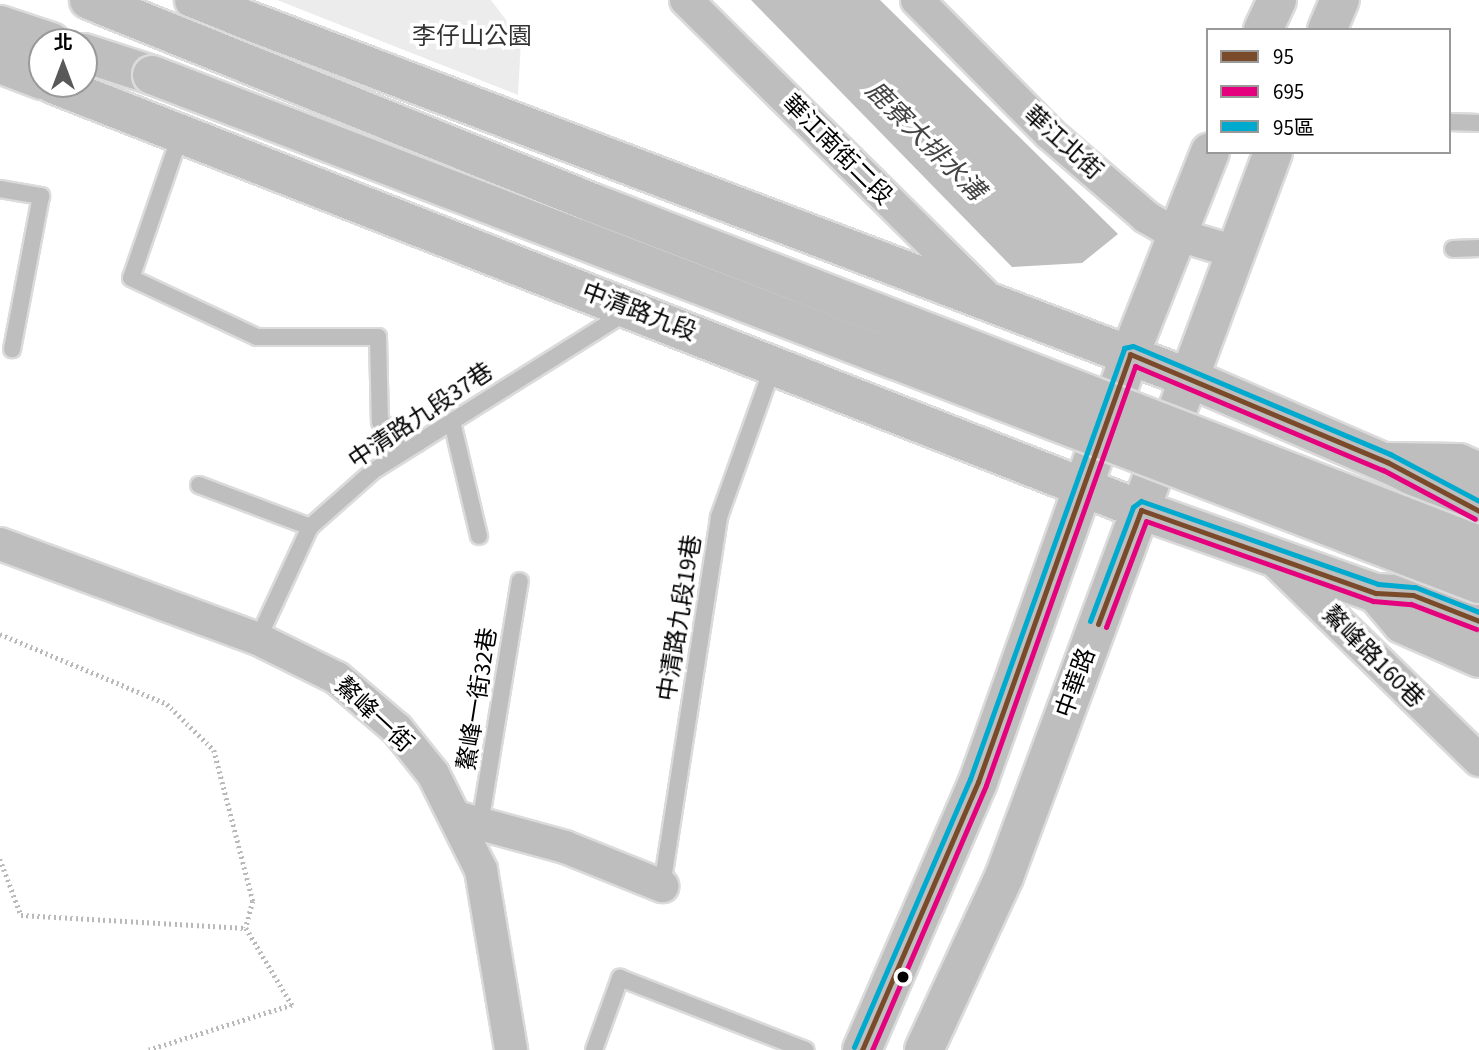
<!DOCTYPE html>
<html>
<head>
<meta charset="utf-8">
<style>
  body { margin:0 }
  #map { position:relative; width:1479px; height:1050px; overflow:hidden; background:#fff; font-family:"Source Sans 3","Noto Sans TC",sans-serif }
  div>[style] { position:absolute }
  .green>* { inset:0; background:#ececec }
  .water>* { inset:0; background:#bfbfbf }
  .path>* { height:4.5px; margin-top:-2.25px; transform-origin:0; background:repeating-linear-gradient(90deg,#b9b9b9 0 2px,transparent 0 5.5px) }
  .roads { filter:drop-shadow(2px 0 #dbdbdb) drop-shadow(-2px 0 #dbdbdb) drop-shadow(0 2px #dbdbdb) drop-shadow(0 -2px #dbdbdb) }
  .service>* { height:16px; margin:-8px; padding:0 8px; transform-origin:8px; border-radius:8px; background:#bebebe }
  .minor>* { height:32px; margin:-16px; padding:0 16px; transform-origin:16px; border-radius:16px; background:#bebebe }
  .tertiary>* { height:38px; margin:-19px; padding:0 19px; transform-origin:19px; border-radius:19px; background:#bebebe }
  .primary>* { height:38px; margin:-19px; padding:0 19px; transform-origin:19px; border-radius:19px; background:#bebebe }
  .bridges { filter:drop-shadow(2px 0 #dbdbdb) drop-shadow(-2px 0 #dbdbdb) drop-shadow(0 2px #dbdbdb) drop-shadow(0 -2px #dbdbdb) }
  .primary-bridge>* { height:38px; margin:-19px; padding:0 19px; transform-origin:19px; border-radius:19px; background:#bebebe }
  .bus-1>* { height:5px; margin:-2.5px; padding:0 2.5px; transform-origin:2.5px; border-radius:2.5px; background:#7a4b2a }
  .bus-2>* { height:5px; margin:-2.5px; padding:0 2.5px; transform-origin:2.5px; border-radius:2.5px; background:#e5007d }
  .bus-3>* { height:5px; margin:-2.5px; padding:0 2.5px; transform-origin:2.5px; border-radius:2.5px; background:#00a9ce }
  .dots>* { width:19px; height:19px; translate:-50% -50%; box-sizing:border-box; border:4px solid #fff; border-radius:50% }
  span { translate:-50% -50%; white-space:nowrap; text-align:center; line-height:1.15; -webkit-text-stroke:7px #fff; paint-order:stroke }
  .park-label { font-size:24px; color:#333 }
  .street-label { font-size:24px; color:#000 }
  .water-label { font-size:26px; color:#444; font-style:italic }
  .legend { position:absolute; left:1206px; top:28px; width:245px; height:126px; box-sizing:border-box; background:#fff; border:2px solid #999; margin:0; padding:9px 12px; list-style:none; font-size:21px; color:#000 }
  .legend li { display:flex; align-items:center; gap:14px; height:35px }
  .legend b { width:35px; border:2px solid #999 }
  .north { position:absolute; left:28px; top:28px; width:70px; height:70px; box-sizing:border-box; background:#fff; border:2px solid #999; border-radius:50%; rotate:0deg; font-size:19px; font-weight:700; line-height:28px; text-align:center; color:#000 }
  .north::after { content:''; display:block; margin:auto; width:24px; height:32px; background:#595959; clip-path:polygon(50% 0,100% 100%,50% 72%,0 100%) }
</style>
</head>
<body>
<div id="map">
  <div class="green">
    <div style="clip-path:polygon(277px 0,491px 0,521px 40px,518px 95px)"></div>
  </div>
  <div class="water">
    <div style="clip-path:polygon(751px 0,880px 0,1118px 234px,1082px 263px,1012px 267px)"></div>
  </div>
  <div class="path">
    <div style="left:0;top:634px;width:181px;rotate:22.7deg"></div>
    <div style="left:167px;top:704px;width:66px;rotate:44.4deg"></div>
    <div style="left:214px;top:750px;width:156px;rotate:75.5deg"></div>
    <div style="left:253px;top:901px;width:28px;rotate:105deg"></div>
    <div style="left:246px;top:928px;width:90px;rotate:59.1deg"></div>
    <div style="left:292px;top:1005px;width:150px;rotate:162.5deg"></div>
    <div style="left:0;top:859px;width:60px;rotate:69.4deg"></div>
    <div style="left:21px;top:915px;width:225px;rotate:3.3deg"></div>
  </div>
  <div class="roads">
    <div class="service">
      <div style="left:1449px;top:122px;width:30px;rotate:2deg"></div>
      <div style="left:181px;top:133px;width:153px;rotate:109deg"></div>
      <div style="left:131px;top:278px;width:139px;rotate:25.1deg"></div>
      <div style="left:257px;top:337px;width:121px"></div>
      <div style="left:378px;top:337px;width:85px;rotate:88.7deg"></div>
      <div style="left:380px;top:422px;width:43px;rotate:29.6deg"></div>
      <div style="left:0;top:189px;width:42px;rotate:9.7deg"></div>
      <div style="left:41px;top:196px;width:156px;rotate:100.7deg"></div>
      <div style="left:1453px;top:249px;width:26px;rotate:-2deg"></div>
      <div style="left:452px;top:422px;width:117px;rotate:76.7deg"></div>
      <div style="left:199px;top:485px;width:119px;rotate:20.7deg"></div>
      <div style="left:258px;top:639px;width:123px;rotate:-65.1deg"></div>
      <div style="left:310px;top:527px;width:84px;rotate:-41.6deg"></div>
      <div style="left:373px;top:471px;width:297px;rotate:-32.1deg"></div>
      <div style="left:480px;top:824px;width:246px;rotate:-80.7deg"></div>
      <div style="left:662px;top:886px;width:373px;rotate:-81.2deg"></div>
      <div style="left:719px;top:517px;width:160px;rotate:-70.3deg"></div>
      <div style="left:594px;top:1050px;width:77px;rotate:-70.1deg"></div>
      <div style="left:620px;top:978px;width:199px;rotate:21.2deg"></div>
    </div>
    <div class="minor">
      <div style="left:686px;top:0;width:425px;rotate:44.7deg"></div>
      <div style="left:917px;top:0;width:189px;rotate:45.2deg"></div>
      <div style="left:1050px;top:134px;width:127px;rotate:40.8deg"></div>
      <div style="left:1146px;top:217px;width:34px;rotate:30deg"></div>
      <div style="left:1175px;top:234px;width:59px;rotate:16.6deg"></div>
      <div style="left:0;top:544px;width:275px;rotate:20.2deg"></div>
      <div style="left:258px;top:639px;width:88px;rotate:26.3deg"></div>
      <div style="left:337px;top:678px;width:79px;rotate:40.4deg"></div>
      <div style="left:397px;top:729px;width:58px;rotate:51.3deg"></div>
      <div style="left:433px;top:774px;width:107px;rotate:63.4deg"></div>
      <div style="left:481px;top:870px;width:182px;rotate:80.5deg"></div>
      <div style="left:1273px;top:559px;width:288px;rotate:44.3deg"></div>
      <div style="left:459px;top:818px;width:110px;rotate:15.3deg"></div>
      <div style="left:565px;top:847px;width:105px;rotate:21.9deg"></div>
    </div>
    <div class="tertiary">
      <div style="left:1189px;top:378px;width:227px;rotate:23.4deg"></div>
      <div style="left:1387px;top:462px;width:72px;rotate:0.8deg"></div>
      <div style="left:1459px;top:463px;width:22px;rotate:24deg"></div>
      <div style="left:1141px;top:510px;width:249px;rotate:19.5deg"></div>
      <div style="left:1376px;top:593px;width:40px;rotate:50deg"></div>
      <div style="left:1402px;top:624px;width:84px;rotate:23.8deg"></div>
    </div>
    <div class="primary">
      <div style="left:194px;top:0;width:1064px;rotate:20.8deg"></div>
      <div style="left:0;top:25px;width:54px;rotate:18.4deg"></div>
      <div style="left:1263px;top:30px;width:33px;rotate:-65deg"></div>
      <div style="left:1327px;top:30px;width:33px;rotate:-67deg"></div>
      <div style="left:84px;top:53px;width:71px;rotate:17.9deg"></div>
      <div style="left:0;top:64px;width:45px;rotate:20.9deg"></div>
      <div style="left:53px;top:84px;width:1168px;rotate:21.38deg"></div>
      <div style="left:1397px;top:468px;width:93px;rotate:27.7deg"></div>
      <div style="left:1376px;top:593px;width:37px;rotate:3deg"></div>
      <div style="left:1413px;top:595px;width:71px;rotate:21.5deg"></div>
      <div style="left:862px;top:1050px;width:292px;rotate:-66.6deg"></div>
      <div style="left:978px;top:782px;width:454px;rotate:-70.4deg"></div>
      <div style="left:1130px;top:354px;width:217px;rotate:-68.4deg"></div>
      <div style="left:924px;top:1050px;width:191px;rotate:-65.2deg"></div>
      <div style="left:1004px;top:877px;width:773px;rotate:-69.64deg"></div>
    </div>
  </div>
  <div class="bridges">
    <div class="primary-bridge">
      <div style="left:89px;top:0;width:543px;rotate:21.94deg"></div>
      <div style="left:593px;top:203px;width:950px;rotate:21.11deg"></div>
      <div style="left:152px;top:75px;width:1421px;rotate:20.99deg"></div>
    </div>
  </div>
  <div class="bus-1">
    <div style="left:1098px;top:624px;width:122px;rotate:-69.3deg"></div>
    <div style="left:1141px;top:510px;width:249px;rotate:19.5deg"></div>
    <div style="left:1376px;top:593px;width:37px;rotate:3deg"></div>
    <div style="left:1413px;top:595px;width:71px;rotate:21.5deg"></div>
    <div style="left:862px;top:1050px;width:292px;rotate:-66.6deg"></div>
    <div style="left:978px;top:782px;width:454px;rotate:-70.4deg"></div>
    <div style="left:1130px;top:354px;width:279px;rotate:22.8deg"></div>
    <div style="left:1387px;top:462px;width:104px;rotate:28deg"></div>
  </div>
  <div class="bus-2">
    <div style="left:1106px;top:627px;width:113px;rotate:-69.3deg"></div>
    <div style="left:1146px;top:521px;width:241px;rotate:19.4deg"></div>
    <div style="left:1373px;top:601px;width:38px;rotate:5deg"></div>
    <div style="left:1411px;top:604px;width:70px;rotate:21deg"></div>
    <div style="left:872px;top:1050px;width:288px;rotate:-66.7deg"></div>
    <div style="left:986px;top:785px;width:445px;rotate:-70.4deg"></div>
    <div style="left:1135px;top:366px;width:269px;rotate:22.8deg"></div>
    <div style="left:1383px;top:470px;width:104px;rotate:28deg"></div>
  </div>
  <div class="bus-3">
    <div style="left:1090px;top:621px;width:122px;rotate:-69.3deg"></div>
    <div style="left:1133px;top:507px;width:10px;rotate:-37deg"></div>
    <div style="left:1141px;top:501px;width:251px;rotate:19.3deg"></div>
    <div style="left:1378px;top:584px;width:37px;rotate:5deg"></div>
    <div style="left:1415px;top:587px;width:69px;rotate:21.3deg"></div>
    <div style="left:854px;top:1047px;width:292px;rotate:-66.6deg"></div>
    <div style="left:970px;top:779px;width:458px;rotate:-70.3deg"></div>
    <div style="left:1124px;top:348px;width:9px;rotate:-13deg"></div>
    <div style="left:1133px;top:346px;width:279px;rotate:22.8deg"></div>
    <div style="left:1390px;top:454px;width:101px;rotate:27.8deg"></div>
  </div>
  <div class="dots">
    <div style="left:903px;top:977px;background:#000"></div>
  </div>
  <div class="park-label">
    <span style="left:472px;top:37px">李仔山公園</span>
  </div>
  <div class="street-label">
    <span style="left:1063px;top:143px;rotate:42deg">華江北街</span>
    <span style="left:837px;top:150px;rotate:45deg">華江南街二段</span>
    <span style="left:639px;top:312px;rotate:21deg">中清路九段</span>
    <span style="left:421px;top:416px;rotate:-34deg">中清路九段37巷</span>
    <span style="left:680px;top:618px;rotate:-81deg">中清路九段19巷</span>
    <span style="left:1373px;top:657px;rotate:45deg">鰲峰路160巷</span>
    <span style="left:1076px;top:683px;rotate:-70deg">中華路</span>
    <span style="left:478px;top:699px;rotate:-81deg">鰲峰一街32巷</span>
    <span style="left:374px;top:715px;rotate:43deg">鰲峰一街</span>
  </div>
  <div class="water-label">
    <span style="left:925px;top:141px;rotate:45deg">鹿寮大排水溝</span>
  </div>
  <ul class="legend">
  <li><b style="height:9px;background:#7a4b2a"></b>95</li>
  <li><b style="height:9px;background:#e5007d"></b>695</li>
  <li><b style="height:9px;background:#00a9ce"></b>95區</li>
  </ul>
  <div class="north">北</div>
</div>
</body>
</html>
